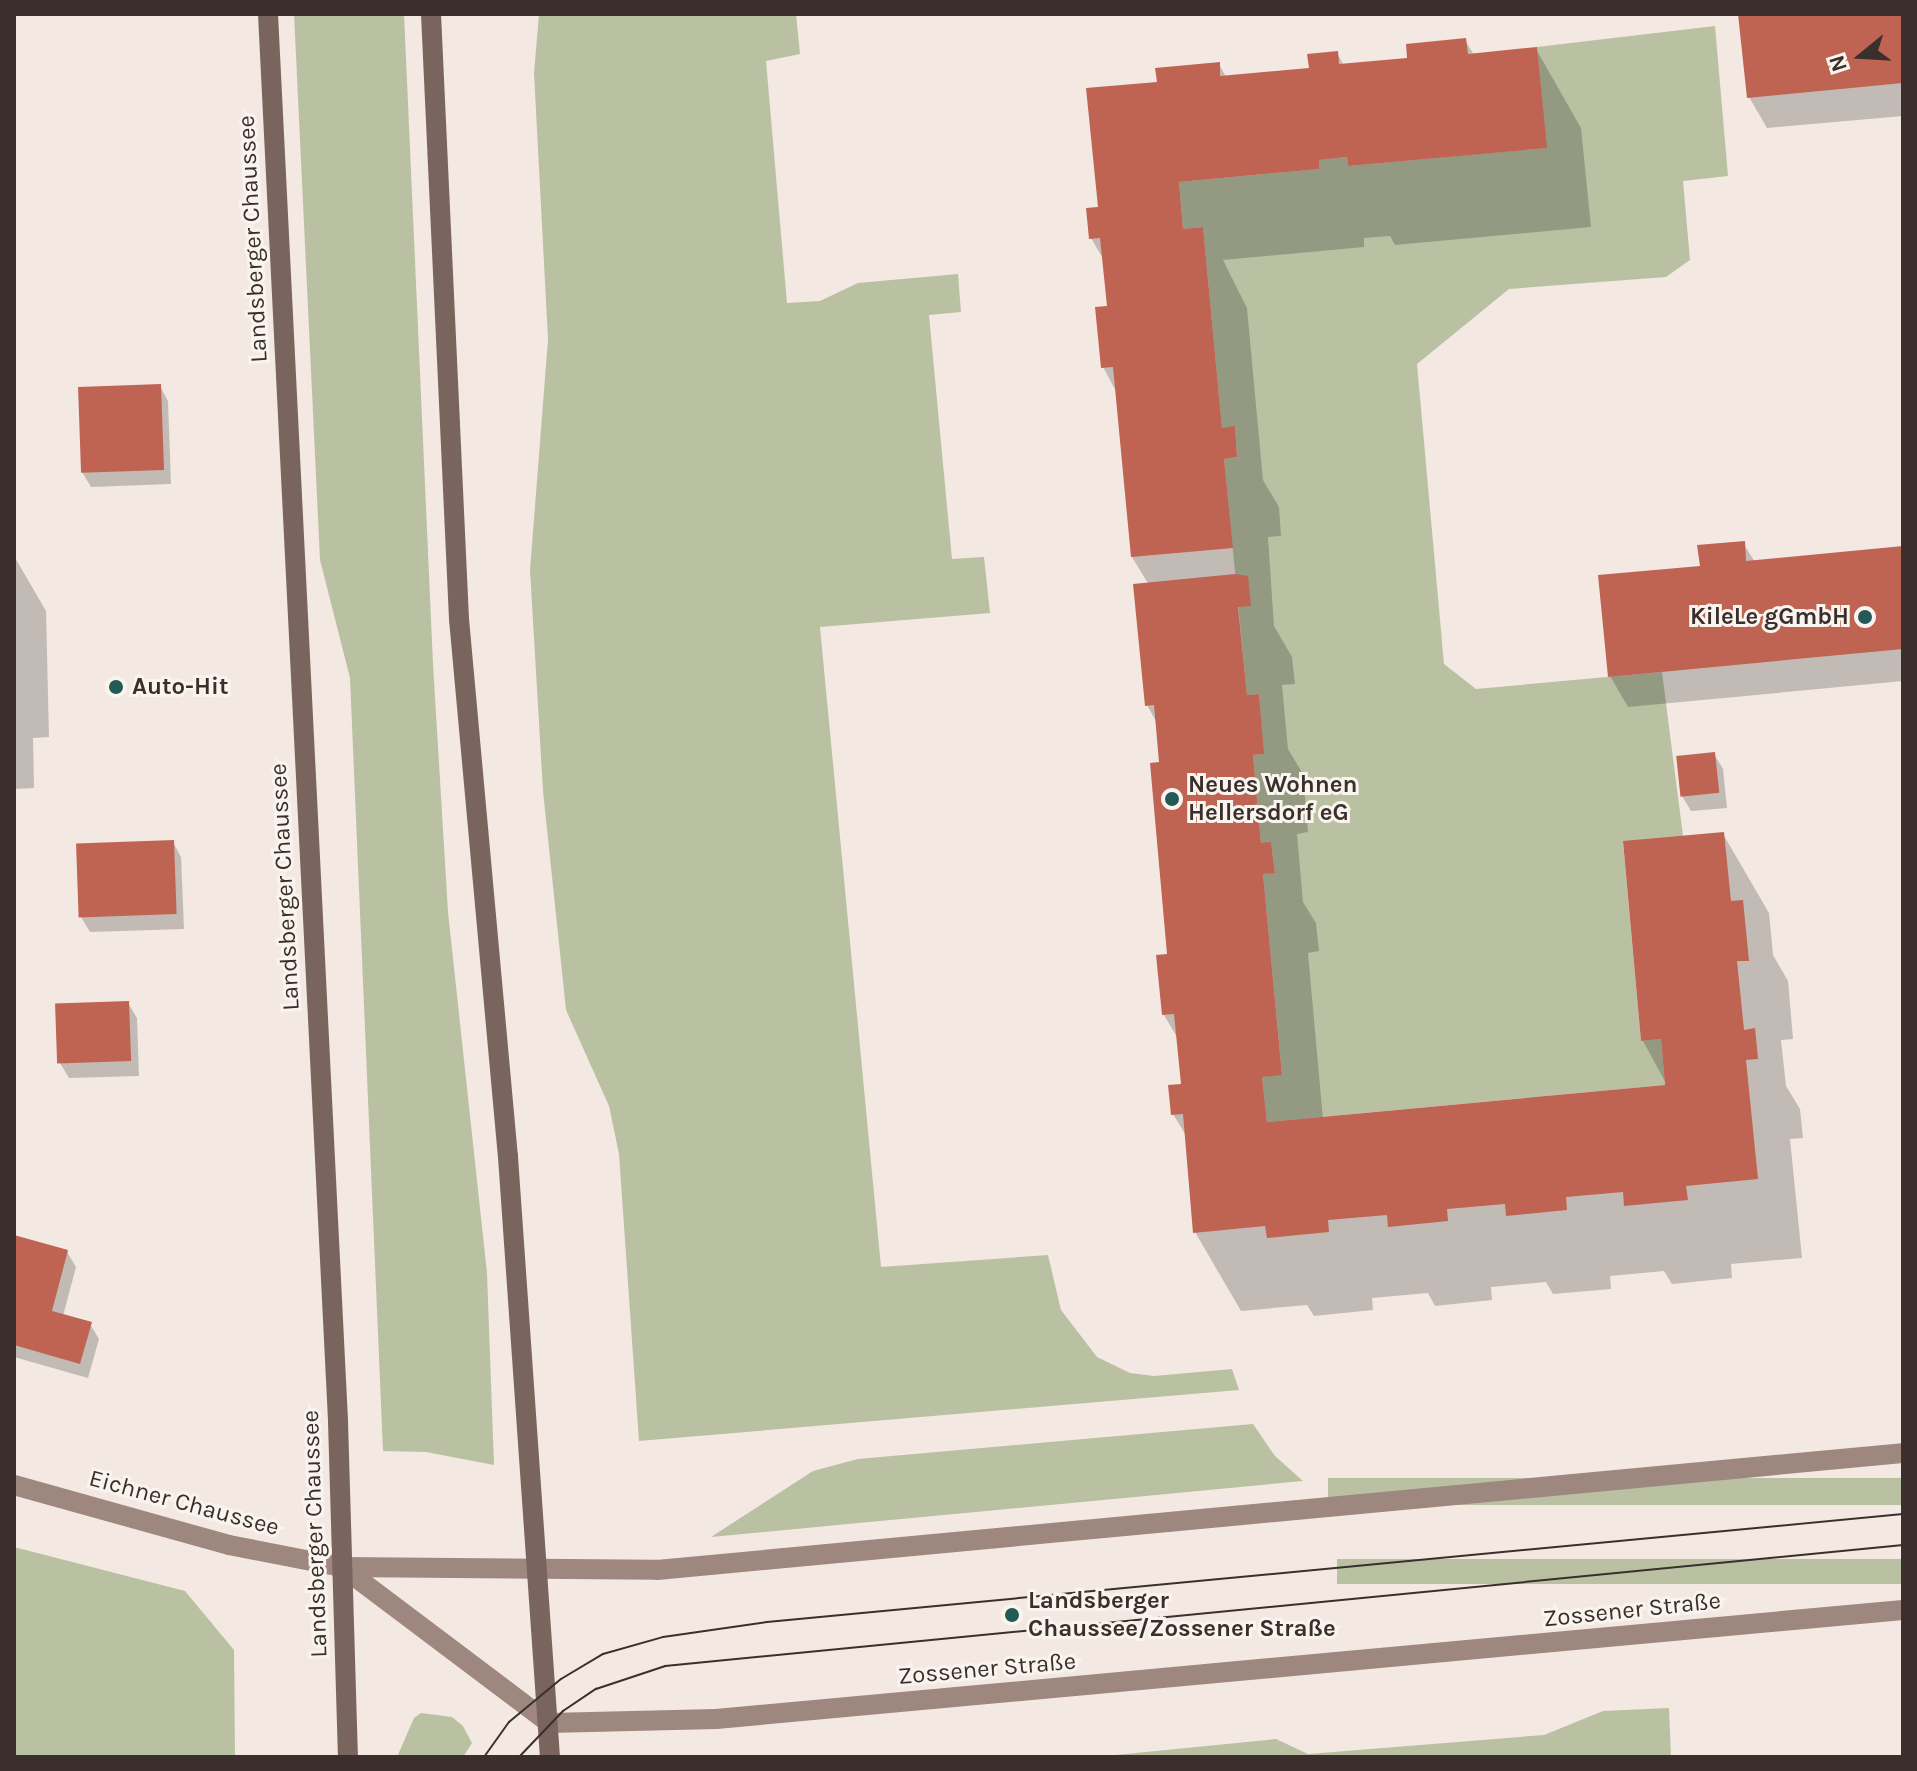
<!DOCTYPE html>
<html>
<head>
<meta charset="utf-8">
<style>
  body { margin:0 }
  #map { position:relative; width:1917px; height:1771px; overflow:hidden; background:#f3e9e2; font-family:Karla,sans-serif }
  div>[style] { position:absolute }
  .green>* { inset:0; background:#bac1a2; transform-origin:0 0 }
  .shadow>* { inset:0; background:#0003 }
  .building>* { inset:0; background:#bf6353; transform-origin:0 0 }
  .secondary>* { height:20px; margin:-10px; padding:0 10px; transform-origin:10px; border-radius:10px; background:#9e877f }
  .primary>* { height:20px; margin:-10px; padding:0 10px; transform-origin:10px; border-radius:10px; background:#7a655e }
  .tram>* { height:2px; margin:-1px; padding:0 1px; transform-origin:1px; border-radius:1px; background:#3a2f2c }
  .dots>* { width:22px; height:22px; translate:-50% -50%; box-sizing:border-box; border:4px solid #faf4ef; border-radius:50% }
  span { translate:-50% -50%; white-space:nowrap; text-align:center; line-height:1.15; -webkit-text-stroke:6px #faf4ef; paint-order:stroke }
  .street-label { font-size:24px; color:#3a2f2c }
  .poi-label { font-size:24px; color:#3a2f2c; font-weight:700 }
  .right { translate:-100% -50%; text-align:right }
  .left { translate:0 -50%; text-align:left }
  .frame { position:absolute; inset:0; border:16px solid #3a2f2c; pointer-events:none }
  .north { position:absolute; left:1821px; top:16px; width:80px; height:80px; -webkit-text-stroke:6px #faf4ef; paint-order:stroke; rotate:252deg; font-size:22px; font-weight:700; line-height:32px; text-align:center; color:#3a2f2c }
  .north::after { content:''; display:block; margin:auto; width:28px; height:36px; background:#3a2f2c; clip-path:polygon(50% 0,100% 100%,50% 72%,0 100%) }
</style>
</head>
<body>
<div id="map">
  <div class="green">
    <div style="clip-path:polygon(294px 14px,404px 14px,433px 664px,448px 912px,487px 1273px,494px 1465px,426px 1452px,383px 1451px,350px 678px,320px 560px)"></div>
    <div style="clip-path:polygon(539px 14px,796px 14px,800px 54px,766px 61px,787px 303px,820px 301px,858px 283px,958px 274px,961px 312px,929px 315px,952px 559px,984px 557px,990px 613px,820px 627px,881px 1267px,1048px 1255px,1061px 1310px,1097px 1357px,1130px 1373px,1154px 1376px,1232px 1369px,1239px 1390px,639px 1441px,619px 1154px,609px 1106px,566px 1010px,543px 791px,530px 570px,548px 339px,534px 73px)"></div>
    <div style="clip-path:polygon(1715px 26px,1728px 176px,1683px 181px,1690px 260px,1666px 277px,1509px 289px,1417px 364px,1444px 664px,1476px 689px,1662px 672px,1683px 836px,1623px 842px,1641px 1041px,1661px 1039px,1665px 1085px,1267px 1122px,1262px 1077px,1282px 1074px,1263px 874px,1275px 872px,1271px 843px,1261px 843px,1253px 755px,1263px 754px,1259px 694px,1247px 695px,1224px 459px,1237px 457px,1235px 427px,1222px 428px,1203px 227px,1183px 229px,1179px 182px,1319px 169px,1319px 160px,1347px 157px,1348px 166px,1546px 148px,1537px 47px)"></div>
    <div style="clip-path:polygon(1253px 1424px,1275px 1456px,1303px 1481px,711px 1537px,813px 1471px,858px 1459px)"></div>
    <div style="left:1903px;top:1478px;width:27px;height:575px;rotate:90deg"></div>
    <div style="clip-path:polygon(14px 1547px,185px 1591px,234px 1650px,235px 1757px,14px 1757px)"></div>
    <div style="left:1903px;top:1559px;width:25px;height:566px;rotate:90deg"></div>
    <div style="clip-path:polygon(1669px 1708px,1671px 1757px,1095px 1757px,1276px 1739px,1308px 1754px,1544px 1735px,1603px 1711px)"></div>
    <div style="clip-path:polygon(421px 1713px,452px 1717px,463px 1726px,472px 1743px,463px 1757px,397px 1757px,414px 1718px)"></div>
  </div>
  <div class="shadow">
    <div style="clip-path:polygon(1741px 14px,1903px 14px,1903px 116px,1767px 128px,1749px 97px)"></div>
    <div style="clip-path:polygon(1465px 40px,1474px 55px,1536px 49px,1581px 128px,1591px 227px,1395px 245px,1390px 236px,1364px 238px,1364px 247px,1223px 260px,1247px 308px,1263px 480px,1279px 507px,1281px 536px,1268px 537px,1274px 626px,1292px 657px,1295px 684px,1282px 685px,1288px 749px,1303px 774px,1308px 832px,1297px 834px,1303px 902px,1316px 923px,1319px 951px,1308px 953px,1323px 1119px,1668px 1087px,1643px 1041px,1723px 834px,1769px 913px,1773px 955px,1788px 981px,1793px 1039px,1781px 1040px,1786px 1086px,1800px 1109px,1803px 1138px,1790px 1139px,1802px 1258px,1731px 1264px,1732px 1278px,1672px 1284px,1664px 1271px,1610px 1276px,1611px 1289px,1553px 1294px,1546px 1282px,1491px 1287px,1492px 1300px,1435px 1306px,1428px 1293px,1372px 1298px,1373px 1310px,1314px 1316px,1307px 1305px,1241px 1311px,1195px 1232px,1187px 1137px,1173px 1114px,1183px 1086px,1178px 1039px,1164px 1015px,1158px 957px,1170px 956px,1158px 725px,1147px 705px,1149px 585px,1132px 557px,1117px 393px,1103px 367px,1109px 308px,1105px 262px,1091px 238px,1159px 84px,1219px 64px,1226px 77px,1311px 69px,1337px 53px,1344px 66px,1409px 60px)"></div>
    <div style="clip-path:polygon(160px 386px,168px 401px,171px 484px,91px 487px,82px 472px)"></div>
    <div style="clip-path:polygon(1743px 543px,1755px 562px,1903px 548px,1903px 681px,1628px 707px,1610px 676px,1702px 568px)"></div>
    <div style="clip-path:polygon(14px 556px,46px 611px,49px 737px,33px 738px,34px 788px,14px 789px)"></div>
    <div style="clip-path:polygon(1714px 754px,1723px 769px,1727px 808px,1691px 811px,1682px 796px)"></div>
    <div style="clip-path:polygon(173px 842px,181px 857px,184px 929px,90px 932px,81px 917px)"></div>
    <div style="clip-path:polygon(128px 1003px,137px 1018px,139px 1076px,69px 1078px,60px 1063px)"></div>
    <div style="clip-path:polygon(14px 1238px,67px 1252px,76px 1267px,63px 1316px,90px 1324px,99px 1339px,88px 1378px,14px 1357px)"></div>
  </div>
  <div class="building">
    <div style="clip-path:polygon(1738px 14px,1903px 14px,1903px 83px,1747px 98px)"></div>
    <div style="clip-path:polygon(1466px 38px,1468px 54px,1537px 47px,1547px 148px,1348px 166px,1347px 157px,1319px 160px,1319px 169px,1179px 182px,1183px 229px,1203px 227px,1222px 428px,1235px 426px,1237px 457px,1224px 459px,1233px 548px,1131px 557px,1113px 367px,1101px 368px,1095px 307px,1107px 306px,1100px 238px,1089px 239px,1086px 208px,1098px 207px,1086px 88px,1157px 82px,1155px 68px,1188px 65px,1220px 62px,1220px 76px,1309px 68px,1307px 54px,1338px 51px,1339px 64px,1407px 58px,1406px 44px)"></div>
    <div style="left:161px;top:384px;width:86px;height:83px;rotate:88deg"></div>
    <div style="clip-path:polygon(1745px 541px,1746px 561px,1903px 546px,1903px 649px,1608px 677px,1598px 575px,1700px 566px,1697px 545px)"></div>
    <div style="clip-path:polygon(1235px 574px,1248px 576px,1251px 606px,1238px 607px,1247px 695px,1259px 694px,1264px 754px,1253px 755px,1261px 843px,1271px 842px,1275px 873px,1263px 874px,1282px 1075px,1262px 1077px,1267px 1122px,1665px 1085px,1661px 1039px,1641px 1041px,1623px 841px,1724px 832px,1731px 901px,1743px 900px,1749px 961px,1737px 961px,1744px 1030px,1755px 1028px,1758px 1059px,1746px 1060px,1758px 1179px,1686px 1186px,1688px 1200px,1624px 1206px,1623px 1192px,1566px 1197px,1567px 1210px,1506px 1216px,1505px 1204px,1447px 1209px,1448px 1221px,1388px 1227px,1387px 1215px,1328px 1220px,1329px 1232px,1267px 1238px,1265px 1226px,1193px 1233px,1183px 1114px,1171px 1115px,1168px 1085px,1181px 1084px,1174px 1014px,1162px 1015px,1156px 955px,1167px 954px,1150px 763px,1159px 762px,1154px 705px,1145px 706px,1133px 584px)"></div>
    <div style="left:1715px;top:752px;width:41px;height:39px;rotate:84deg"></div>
    <div style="left:174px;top:840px;width:74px;height:98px;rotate:88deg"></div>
    <div style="left:129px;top:1001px;width:60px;height:74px;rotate:88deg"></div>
    <div style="clip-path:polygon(14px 1235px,68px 1250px,52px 1311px,92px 1322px,80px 1364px,14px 1345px)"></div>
  </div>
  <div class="secondary">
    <div style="left:14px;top:1485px;width:223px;rotate:15.6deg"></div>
    <div style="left:229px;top:1545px;width:115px;rotate:11deg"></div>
    <div style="left:342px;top:1567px;width:315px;rotate:0.5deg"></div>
    <div style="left:657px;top:1570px;width:1251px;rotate:-5.36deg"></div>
    <div style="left:342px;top:1567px;width:259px;rotate:37deg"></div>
    <div style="left:549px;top:1723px;width:167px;rotate:-1.4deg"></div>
    <div style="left:716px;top:1719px;width:1192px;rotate:-5.25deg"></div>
  </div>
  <div class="primary">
    <div style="left:268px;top:14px;width:1410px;rotate:87.15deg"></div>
    <div style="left:338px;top:1422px;width:335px;rotate:88.3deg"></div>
    <div style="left:431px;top:14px;width:606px;rotate:87.35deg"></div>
    <div style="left:459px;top:619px;width:540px;rotate:84.8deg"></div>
    <div style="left:508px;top:1157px;width:601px;rotate:86deg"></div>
  </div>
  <div class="tram">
    <div style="left:484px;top:1757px;width:43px;rotate:-54.5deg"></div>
    <div style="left:509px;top:1722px;width:67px;rotate:-39.6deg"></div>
    <div style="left:561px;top:1679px;width:49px;rotate:-30.8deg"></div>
    <div style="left:603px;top:1654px;width:62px;rotate:-15.8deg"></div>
    <div style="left:663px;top:1637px;width:105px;rotate:-8.2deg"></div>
    <div style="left:767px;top:1622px;width:1141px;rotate:-5.43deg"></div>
    <div style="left:519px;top:1757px;width:64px;rotate:-46.3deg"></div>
    <div style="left:563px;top:1711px;width:40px;rotate:-34deg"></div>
    <div style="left:596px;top:1689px;width:73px;rotate:-18.4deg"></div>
    <div style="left:665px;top:1666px;width:1244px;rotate:-5.58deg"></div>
  </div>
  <div class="dots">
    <div style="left:1865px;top:617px;background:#235957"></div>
    <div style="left:116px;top:687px;background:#235957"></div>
    <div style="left:1172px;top:799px;background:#235957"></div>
    <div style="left:1012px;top:1615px;background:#235957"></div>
  </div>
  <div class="street-label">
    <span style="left:253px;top:239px;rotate:-93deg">Landsberger Chaussee</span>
    <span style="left:285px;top:887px;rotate:-93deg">Landsberger Chaussee</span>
    <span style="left:184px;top:1503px;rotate:15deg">Eichner Chaussee</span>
    <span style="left:315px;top:1534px;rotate:-92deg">Landsberger Chaussee</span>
    <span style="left:1632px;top:1610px;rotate:-6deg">Zossener Straße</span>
    <span style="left:987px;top:1669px;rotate:-5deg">Zossener Straße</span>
  </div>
  <div class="poi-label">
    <span class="right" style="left:1849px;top:617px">KileLe gGmbH</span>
    <span class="left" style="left:132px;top:687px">Auto-Hit</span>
    <span class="left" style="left:1188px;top:799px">Neues Wohnen<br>Hellersdorf eG</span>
    <span class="left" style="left:1028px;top:1615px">Landsberger<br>Chaussee/Zossener Straße</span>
  </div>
  <div class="frame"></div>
  <div class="north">N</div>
</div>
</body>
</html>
